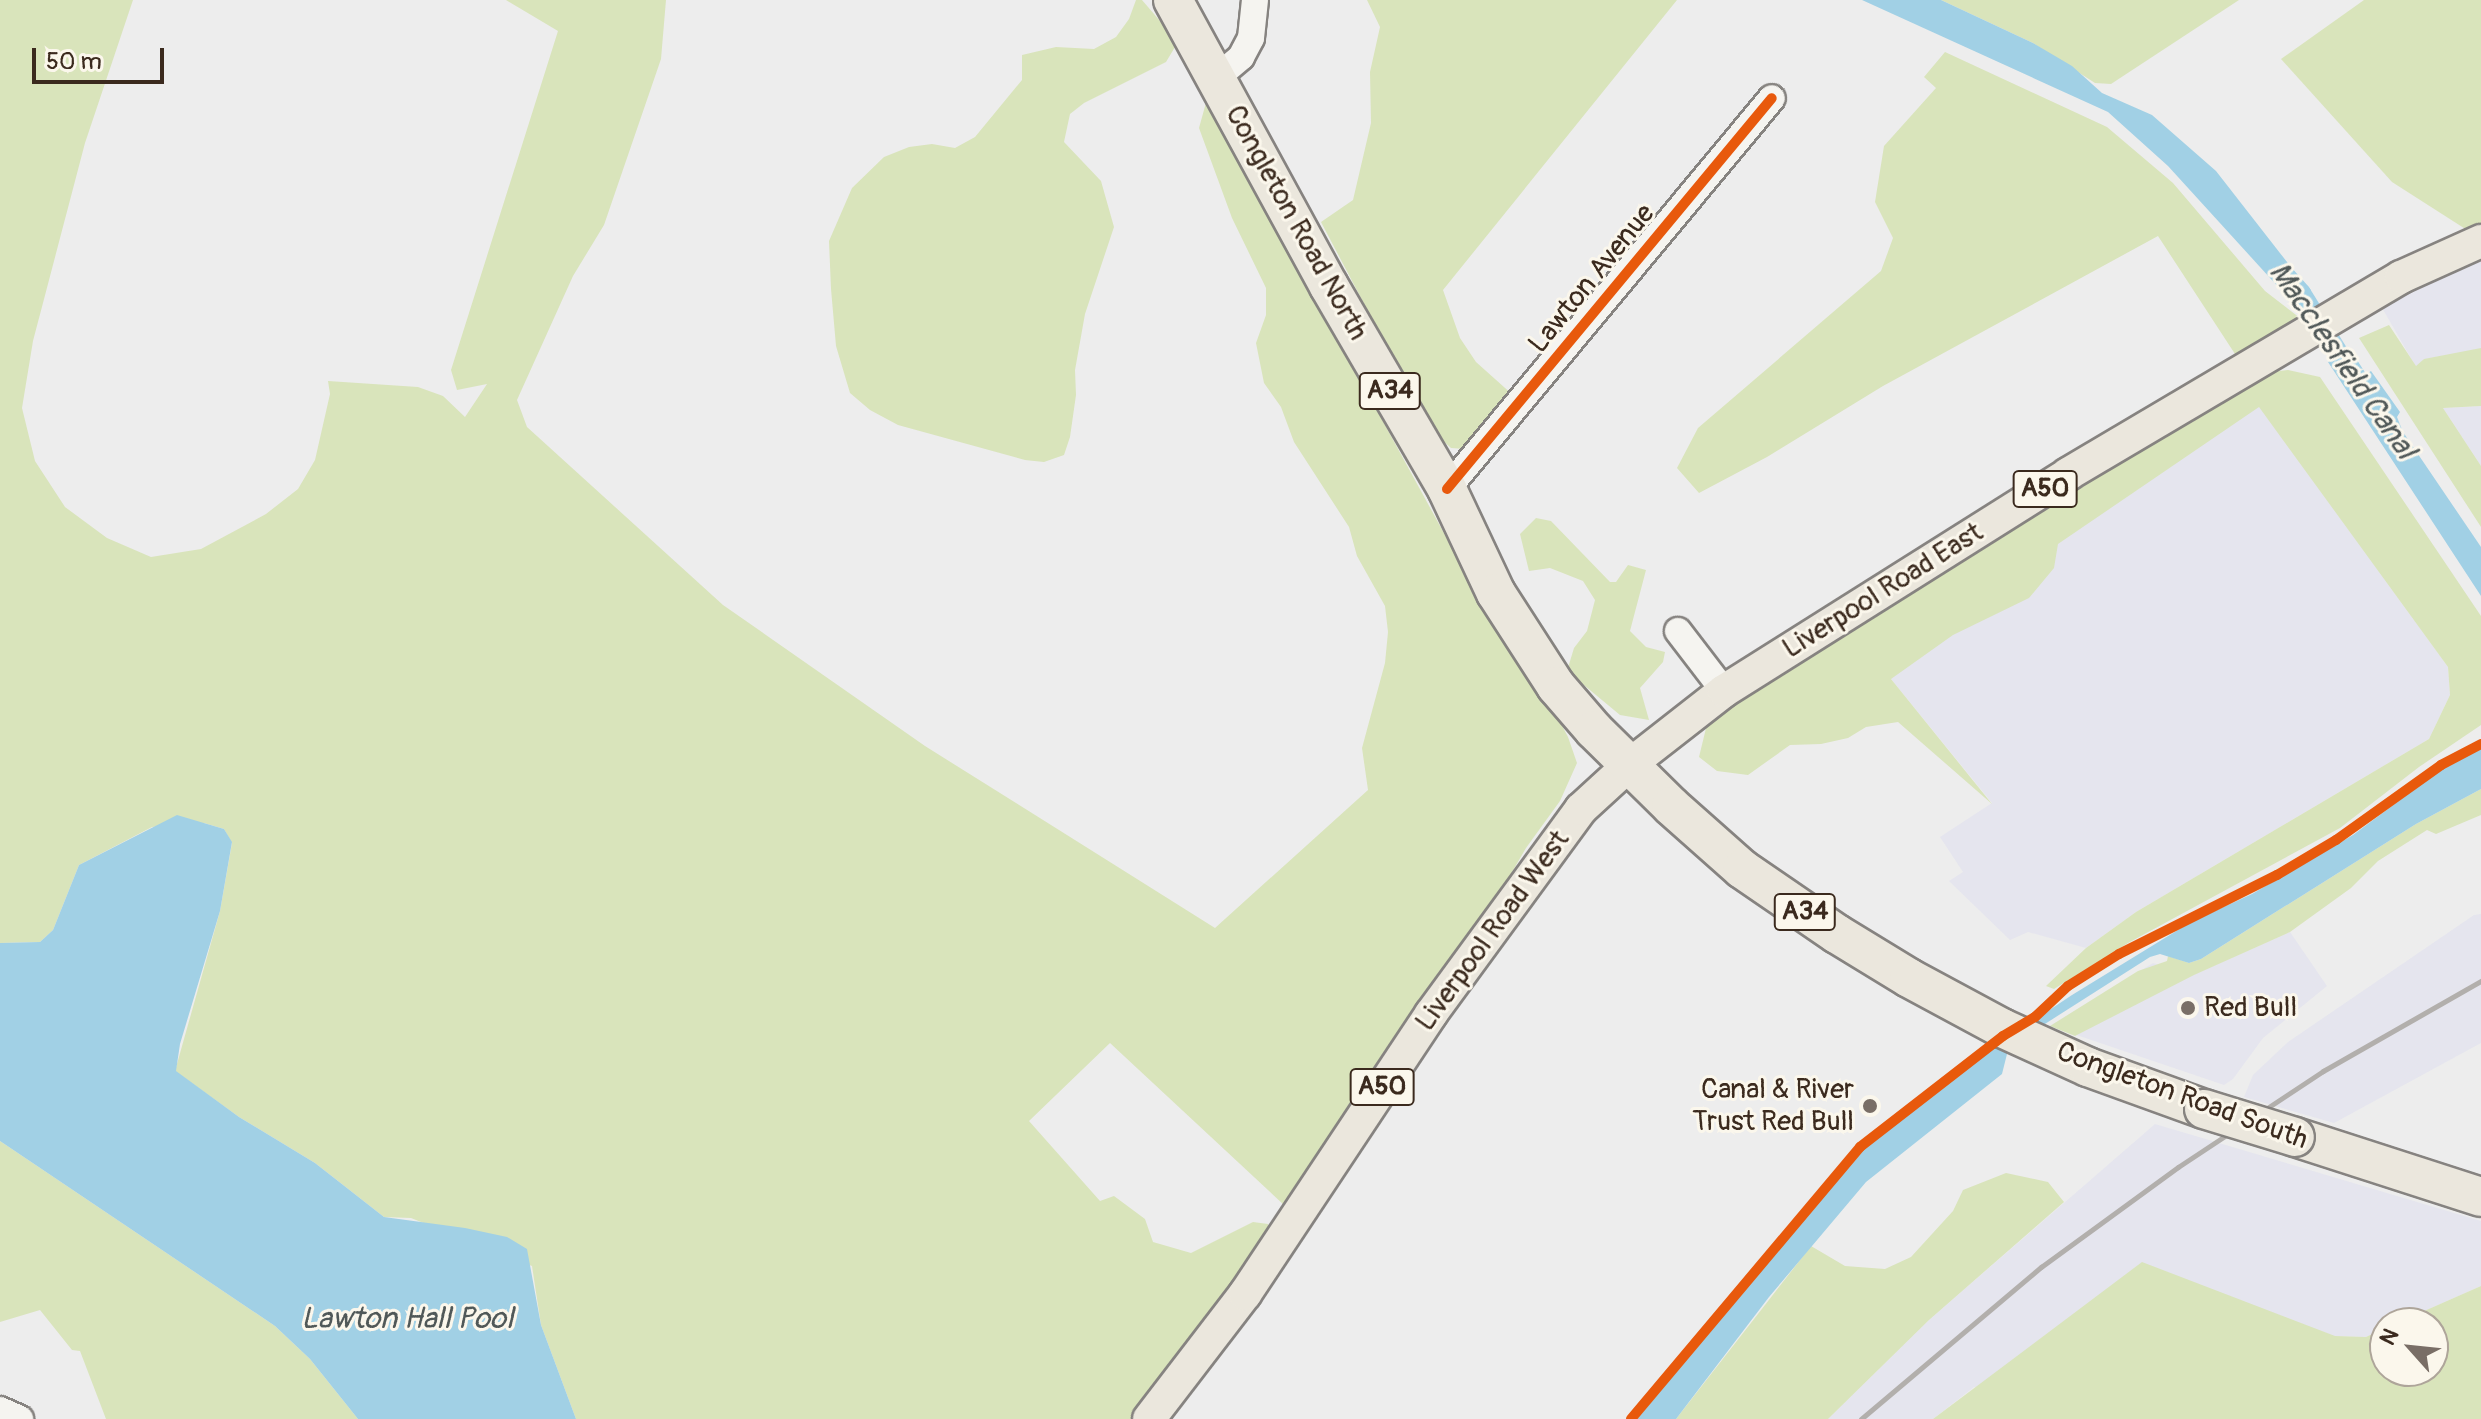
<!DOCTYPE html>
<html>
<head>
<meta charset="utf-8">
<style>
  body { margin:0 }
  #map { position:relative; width:2481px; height:1419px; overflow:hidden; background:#ededed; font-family:Pangolin,sans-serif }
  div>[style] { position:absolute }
  .built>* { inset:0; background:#e5e5ee }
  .green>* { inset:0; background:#d9e4bb }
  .water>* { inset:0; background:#a1d0e5 }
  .canal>* { height:18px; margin:-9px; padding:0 9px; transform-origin:9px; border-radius:9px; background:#a1d0e5 }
  .roads { filter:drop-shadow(2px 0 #868380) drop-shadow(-2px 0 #868380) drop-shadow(0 2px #868380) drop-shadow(0 -2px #868380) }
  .minor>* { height:26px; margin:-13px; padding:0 13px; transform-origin:13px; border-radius:13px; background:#f5f4f0 }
  .major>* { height:32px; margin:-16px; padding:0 16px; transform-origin:16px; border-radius:16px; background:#ebe7dd }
  .highway>* { height:38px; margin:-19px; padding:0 19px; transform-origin:19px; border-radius:19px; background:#ebe7dd }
  .rail>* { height:5px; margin:-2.5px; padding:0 2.5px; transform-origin:2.5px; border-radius:2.5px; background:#b2afac }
  .bridges { filter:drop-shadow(2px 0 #868380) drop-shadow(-2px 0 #868380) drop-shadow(0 2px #868380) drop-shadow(0 -2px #868380) }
  .highway-bridge>* { height:38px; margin:-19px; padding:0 19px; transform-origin:19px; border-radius:19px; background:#ebe7dd }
  .cycleway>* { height:10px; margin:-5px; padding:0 5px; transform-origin:5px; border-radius:5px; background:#e8590c }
  .dots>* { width:22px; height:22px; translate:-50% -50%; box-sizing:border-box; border:4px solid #fbf7ec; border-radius:50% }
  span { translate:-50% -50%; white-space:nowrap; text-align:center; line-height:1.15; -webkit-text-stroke:6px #fbf7ec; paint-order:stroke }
  .shield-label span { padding:2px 6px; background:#fbf7ec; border:2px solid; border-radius:6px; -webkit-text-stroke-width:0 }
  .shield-label { font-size:26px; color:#3b2a1e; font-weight:700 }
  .street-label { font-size:28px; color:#3b2a1e }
  .poi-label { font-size:28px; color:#3b2a1e }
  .left { translate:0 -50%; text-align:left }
  .right { translate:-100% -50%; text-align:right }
  .water-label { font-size:30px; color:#505858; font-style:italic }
  .north { position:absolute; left:2369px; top:1307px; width:80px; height:80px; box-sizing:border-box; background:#fbf7ec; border:2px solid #aea59a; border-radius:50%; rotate:297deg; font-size:22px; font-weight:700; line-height:32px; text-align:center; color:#3b2a1e }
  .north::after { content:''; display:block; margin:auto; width:28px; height:36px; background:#796e66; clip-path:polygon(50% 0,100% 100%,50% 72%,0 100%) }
  .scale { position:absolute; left:32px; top:48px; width:132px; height:36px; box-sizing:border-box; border:4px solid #3b2a1e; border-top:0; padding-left:10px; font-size:24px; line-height:28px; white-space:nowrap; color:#3b2a1e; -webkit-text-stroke:6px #fbf7ec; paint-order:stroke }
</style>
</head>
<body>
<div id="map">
  <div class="built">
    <div style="clip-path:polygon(2481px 258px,2481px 355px,2416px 367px,2381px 306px)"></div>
    <div style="clip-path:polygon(2259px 406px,2448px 667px,2450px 695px,2429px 739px,2136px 912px,2086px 948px,2028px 932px,2010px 940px,1949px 881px,1963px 872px,1940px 837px,1992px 803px,1891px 679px,1892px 657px)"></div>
    <div style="clip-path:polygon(2481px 406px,2481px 466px,2443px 408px)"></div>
    <div style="clip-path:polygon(2481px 914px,2481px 1043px,2334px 1123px,2244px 1097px,2253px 1075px,2288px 1042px,2474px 915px)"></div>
    <div style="clip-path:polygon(2290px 932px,2327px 986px,2263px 1038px,2233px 1079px,2224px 1085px,2050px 1026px,2153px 963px,2193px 975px)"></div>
    <div style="clip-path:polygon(2155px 1124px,2481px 1221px,2481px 1286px,2397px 1323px,2385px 1323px,2385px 1328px,2366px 1337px,2335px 1336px,1974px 1387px,1933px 1419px,1828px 1419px,1929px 1320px)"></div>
  </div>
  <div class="green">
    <div style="clip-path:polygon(0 0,133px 0,85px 143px,33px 341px,22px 408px,35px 461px,65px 507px,107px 538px,151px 557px,201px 549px,266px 514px,298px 489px,315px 460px,330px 394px,328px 381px,418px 387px,443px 396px,465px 417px,487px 384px,457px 390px,451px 370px,558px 31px,506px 0,666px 0,661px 59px,604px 225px,573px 276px,517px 400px,527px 427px,723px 605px,925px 746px,1215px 928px,1368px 790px,1362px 748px,1385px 663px,1388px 632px,1385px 606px,1357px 556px,1349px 527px,1294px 442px,1281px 407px,1264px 383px,1256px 343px,1266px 315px,1266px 288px,1232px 218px,1199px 128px,1207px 99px,1493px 623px,1549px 701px,1568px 737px,1577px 763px,1560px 801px,1526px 848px,1477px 932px,1299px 1200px,1284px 1205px,1110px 1043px,1029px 1121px,1100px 1201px,1114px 1196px,1145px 1219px,1153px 1242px,1191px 1253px,1253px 1222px,1268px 1224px,1272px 1236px,1135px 1419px,576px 1419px,541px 1325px,532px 1266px,411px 1218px,384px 1217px,315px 1163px,239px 1117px,175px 1071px,220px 911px,232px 843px,224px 829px,204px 823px,152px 827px,79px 865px,53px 930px,40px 942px,0 943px)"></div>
    <div style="clip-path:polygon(1136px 0,1142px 0,1178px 42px,1166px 62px,1084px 103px,1070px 114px,1064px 142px,1101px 181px,1114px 227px,1085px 314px,1075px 370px,1076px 395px,1070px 437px,1064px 455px,1044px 462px,1025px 460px,898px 425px,870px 410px,850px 393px,836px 346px,831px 289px,829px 241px,852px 188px,884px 157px,909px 147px,932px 144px,955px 148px,975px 137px,1022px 80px,1022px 55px,1056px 47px,1094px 49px,1116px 37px,1129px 19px)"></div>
    <div style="clip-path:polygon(1367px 0,1677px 0,1443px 290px,1460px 338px,1476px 362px,1514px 396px,1464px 449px,1451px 448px,1430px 429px,1321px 222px,1353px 200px,1371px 123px,1370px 72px,1380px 27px)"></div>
    <div style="clip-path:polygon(1941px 0,2239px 0,2111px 84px,2095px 83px,2033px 43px)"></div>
    <div style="clip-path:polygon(2364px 0,2481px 0,2481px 223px,2467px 230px,2392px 182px,2281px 59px)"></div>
    <div style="clip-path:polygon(1945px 52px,2107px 127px,2173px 183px,2265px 291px,2300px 318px,2235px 354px,2158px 236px,1883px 386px,1767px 457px,1699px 493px,1677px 468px,1698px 428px,1881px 271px,1893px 238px,1875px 202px,1884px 146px,1936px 88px,1924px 77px)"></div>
    <div style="clip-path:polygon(2389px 325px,2416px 366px,2424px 359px,2481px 348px,2481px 406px,2443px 408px,2481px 466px,2481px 527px,2359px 338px)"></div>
    <div style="clip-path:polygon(2288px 370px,2320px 377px,2481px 616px,2481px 725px,2419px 767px,2340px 828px,2128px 943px,2054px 989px,2046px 986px,2086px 948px,2136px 912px,2429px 739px,2450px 695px,2448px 667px,2259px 407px,2058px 544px,2054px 568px,2029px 598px,1953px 635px,1891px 679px,1992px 804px,1898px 722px,1866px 727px,1848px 738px,1821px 744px,1790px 745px,1748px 775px,1717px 771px,1699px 757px,1708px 720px,2253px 374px)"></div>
    <div style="clip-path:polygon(1536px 518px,1551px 521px,1610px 582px,1616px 582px,1628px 565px,1646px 570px,1630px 631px,1646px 647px,1665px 652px,1663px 662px,1640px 688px,1649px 720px,1620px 715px,1567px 671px,1574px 648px,1587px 631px,1595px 600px,1583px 581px,1550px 568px,1529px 571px,1520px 534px)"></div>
    <div style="clip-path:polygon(2481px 789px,2481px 815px,2436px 834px,2427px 830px,2378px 861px,2351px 888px,2290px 932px,2194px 975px,2075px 1036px,2050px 1026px,2138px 971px,2167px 961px,2168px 956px,2189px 963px,2201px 959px,2416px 824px)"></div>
    <div style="clip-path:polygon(0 1141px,275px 1326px,310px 1359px,358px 1419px,106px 1419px,80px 1351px,72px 1350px,40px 1310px,0 1322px)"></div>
    <div style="clip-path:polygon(2006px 1173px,2048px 1182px,2064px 1202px,1929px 1320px,1828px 1419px,1676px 1419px,1811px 1246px,1845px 1266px,1885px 1269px,1911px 1257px,1953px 1211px,1963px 1190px)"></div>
    <div style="clip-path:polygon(2142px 1262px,2335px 1336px,2366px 1337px,2385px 1328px,2385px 1371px,2433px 1371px,2433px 1323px,2397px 1323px,2481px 1286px,2481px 1419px,1933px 1419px)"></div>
  </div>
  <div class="water">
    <div style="clip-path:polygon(1862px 0,1941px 0,2033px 43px,2072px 66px,2102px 93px,2152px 115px,2216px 171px,2308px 289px,2291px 301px,2168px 166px,2108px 112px)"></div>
    <div style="clip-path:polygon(2350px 349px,2366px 374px,2371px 371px,2400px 412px,2397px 417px,2403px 432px,2481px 547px,2481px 596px,2328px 362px)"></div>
    <div style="clip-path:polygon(2481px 747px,2481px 789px,2416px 824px,2201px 959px,2189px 963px,2160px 954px,2150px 957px,2015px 1043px,2007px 1054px,2002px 1074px,1866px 1182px,1769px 1297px,1676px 1419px,1637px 1419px,1862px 1149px,2006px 1039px,2072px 995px,2191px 922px,2252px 894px,2353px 835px,2435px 774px)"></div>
    <div style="clip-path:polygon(177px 815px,224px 829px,232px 842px,220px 911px,180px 1044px,176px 1071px,239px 1117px,315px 1163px,384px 1217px,465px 1228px,507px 1237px,527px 1249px,541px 1325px,576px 1419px,358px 1419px,310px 1359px,275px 1326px,0 1141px,0 943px,40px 942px,53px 930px,79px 865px)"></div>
  </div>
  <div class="canal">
    <div style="left:2286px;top:275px;width:24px;rotate:48deg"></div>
    <div style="left:2302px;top:293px;width:94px;rotate:58deg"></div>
  </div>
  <div class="roads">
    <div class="minor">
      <div style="left:1215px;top:79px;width:34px;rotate:-40deg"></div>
      <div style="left:1241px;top:57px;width:21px;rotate:-62deg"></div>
      <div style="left:1251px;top:38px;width:38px;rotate:-84deg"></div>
      <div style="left:1447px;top:489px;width:508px;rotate:-50.27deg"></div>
      <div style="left:1678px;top:631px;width:76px;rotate:52.5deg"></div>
      <div style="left:0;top:1410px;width:22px;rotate:24deg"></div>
    </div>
    <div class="major">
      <div style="left:1149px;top:1419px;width:158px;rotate:-52.5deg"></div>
      <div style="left:1245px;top:1294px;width:336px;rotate:-56.4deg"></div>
      <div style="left:1431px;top:1014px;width:254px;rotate:-53.8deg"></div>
      <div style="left:1581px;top:809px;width:64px;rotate:-42.5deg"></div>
      <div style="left:1628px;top:766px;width:122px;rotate:-38deg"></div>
      <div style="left:1724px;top:691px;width:407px;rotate:-32.2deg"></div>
      <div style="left:2068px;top:474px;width:387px;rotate:-30.6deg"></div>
      <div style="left:2401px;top:277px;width:88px;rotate:-24.2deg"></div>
    </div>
    <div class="highway">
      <div style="left:1173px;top:0;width:326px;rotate:61.4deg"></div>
      <div style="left:1329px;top:286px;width:235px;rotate:59.8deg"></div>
      <div style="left:1447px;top:489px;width:115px;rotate:64.8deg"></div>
      <div style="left:1496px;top:593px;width:111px;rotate:57.2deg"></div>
      <div style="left:1556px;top:686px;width:58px;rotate:49.2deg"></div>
      <div style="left:1594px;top:730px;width:108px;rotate:44.6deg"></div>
      <div style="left:1671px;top:806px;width:95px;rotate:41.6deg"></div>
      <div style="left:1742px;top:869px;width:115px;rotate:34.4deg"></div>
      <div style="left:1837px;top:934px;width:84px;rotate:31.4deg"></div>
      <div style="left:1909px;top:978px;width:106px;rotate:28.3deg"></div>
      <div style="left:2002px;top:1028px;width:94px;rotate:24.4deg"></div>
      <div style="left:2088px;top:1067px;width:123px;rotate:19.9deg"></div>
      <div style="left:2295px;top:1137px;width:195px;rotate:17.9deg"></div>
    </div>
  </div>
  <div class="rail">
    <div style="left:1861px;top:1419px;width:236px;rotate:-40.2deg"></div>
    <div style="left:2041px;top:1267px;width:170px;rotate:-36.1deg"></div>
    <div style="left:2178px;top:1167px;width:174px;rotate:-33.5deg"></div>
    <div style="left:2323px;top:1071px;width:182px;rotate:-29.7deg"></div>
  </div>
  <div class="bridges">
    <div class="highway-bridge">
      <div style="left:2204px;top:1109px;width:95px;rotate:17.1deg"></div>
    </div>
  </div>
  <div class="cycleway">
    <div style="left:1447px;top:489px;width:508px;rotate:-50.27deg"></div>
    <div style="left:1631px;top:1419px;width:356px;rotate:-49.9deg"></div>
    <div style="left:1860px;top:1147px;width:181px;rotate:-37.8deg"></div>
    <div style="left:2003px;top:1036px;width:37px;rotate:-31deg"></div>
    <div style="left:2035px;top:1017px;width:45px;rotate:-43.2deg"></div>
    <div style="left:2068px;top:986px;width:60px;rotate:-32.1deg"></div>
    <div style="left:2119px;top:954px;width:177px;rotate:-26.6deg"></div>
    <div style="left:2277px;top:875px;width:69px;rotate:-30.7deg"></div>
    <div style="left:2336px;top:840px;width:129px;rotate:-35.5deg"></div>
    <div style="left:2441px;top:765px;width:45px;rotate:-27.7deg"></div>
  </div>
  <div class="dots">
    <div style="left:2188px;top:1008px;background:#796e66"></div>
    <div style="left:1870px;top:1106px;background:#796e66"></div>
  </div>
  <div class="shield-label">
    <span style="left:1390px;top:391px">A34</span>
    <span style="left:2045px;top:489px">A50</span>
    <span style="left:1805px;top:912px">A34</span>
    <span style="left:1382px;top:1087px">A50</span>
  </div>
  <div class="street-label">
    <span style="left:1296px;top:223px;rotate:61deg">Congleton Road North</span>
    <span style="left:1592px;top:279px;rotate:-51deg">Lawton Avenue</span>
    <span style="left:1883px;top:591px;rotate:-32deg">Liverpool Road East</span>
    <span style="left:1493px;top:931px;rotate:-54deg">Liverpool Road West</span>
    <span style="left:2182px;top:1096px;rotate:20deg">Congleton Road South</span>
  </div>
  <div class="poi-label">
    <span class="left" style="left:2204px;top:1008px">Red Bull</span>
    <span class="right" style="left:1854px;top:1106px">Canal &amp; River<br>Trust Red Bull</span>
  </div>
  <div class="water-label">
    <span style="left:2342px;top:361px;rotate:55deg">Macclesfield Canal</span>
    <span style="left:407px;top:1319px">Lawton Hall Pool</span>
  </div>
  <div class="north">N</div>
  <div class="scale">50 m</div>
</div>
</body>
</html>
